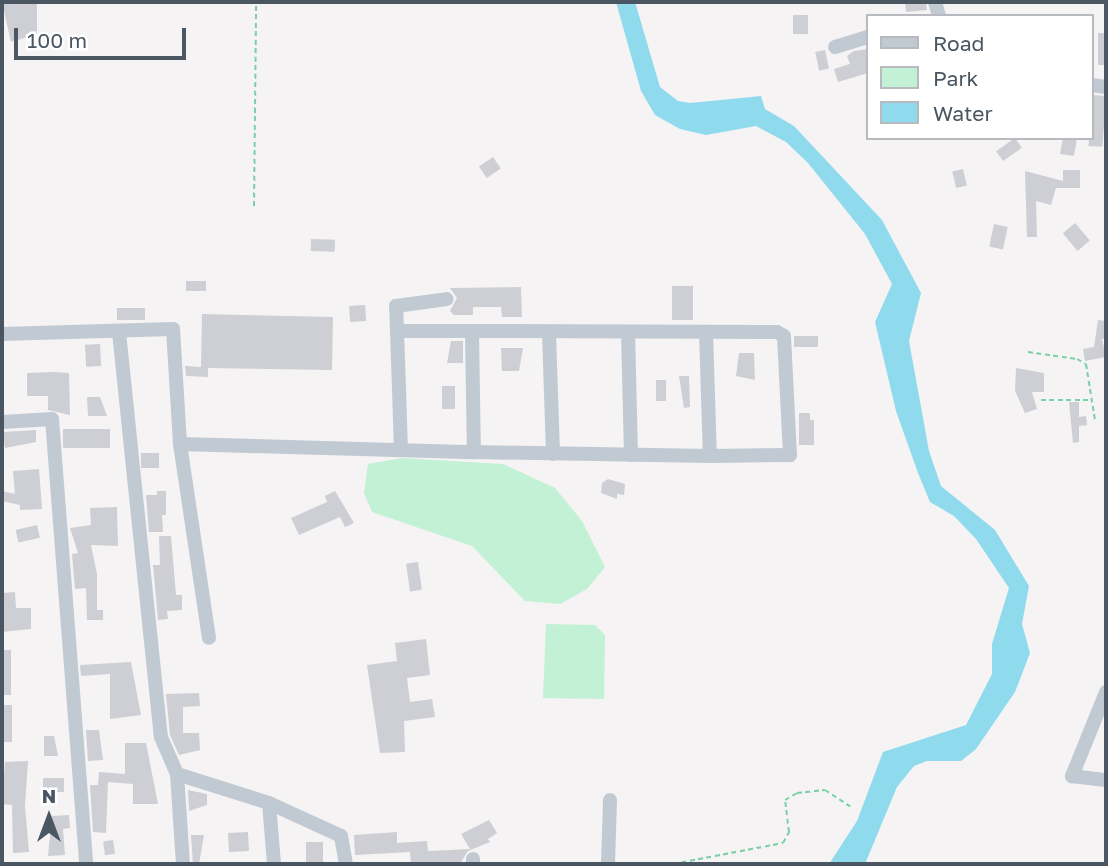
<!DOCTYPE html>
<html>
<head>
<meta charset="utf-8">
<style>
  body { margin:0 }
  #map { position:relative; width:1108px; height:866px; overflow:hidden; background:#f5f3f3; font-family:"Golos Text",sans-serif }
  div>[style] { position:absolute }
  .green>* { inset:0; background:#c3f1d5 }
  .water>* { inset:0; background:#90daee }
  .building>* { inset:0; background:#cdcfd5; transform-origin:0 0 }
  .path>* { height:2px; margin-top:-1px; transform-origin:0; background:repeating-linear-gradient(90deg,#7ad0a6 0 5px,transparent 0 8.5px) }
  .minor>* { height:14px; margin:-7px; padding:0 7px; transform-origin:7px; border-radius:7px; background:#c1cad2 }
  span { translate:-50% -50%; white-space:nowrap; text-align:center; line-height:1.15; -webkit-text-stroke:5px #fff; paint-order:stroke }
  .frame { position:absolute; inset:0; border:4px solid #4a5661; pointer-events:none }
  .legend { position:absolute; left:866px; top:14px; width:228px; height:126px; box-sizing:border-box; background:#fff; border:2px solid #b7bbc0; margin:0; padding:9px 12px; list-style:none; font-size:21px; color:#4a5661 }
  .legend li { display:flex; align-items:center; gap:14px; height:35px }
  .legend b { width:35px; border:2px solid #b7bbc0 }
  .north { position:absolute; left:14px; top:782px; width:70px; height:70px; -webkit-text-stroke:5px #fff; paint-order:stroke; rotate:0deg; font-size:19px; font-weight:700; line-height:28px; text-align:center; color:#4a5661 }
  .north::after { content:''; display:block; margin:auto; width:24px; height:32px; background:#4a5661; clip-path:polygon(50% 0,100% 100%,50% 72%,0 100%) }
  .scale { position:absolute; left:14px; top:28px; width:172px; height:32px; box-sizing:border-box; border:4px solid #4a5661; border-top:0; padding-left:9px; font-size:21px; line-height:24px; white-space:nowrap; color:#4a5661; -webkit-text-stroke:5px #fff; paint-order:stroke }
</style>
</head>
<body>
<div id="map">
  <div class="green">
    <div style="clip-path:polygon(402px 458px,503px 464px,555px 488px,582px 521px,605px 567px,587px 589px,560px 604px,525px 601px,472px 546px,372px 512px,364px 493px,368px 464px)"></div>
    <div style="clip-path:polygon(546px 624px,595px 625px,605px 635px,604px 699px,543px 698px)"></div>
  </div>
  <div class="water">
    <div style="clip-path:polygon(616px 2px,635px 2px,660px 87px,678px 101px,690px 103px,761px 96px,765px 109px,794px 126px,882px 220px,921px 293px,909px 341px,929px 451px,941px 486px,995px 530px,1029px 586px,1022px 624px,1030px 653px,1015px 692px,976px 749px,961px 761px,927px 761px,914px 766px,897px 787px,865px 864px,829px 864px,857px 821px,883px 752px,966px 725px,992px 674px,992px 644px,1009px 588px,976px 539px,954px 516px,930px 502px,918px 473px,896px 411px,875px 322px,892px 284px,865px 234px,808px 163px,786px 142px,756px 126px,706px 135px,680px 129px,655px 115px,641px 91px)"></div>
  </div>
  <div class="building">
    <div style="clip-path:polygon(2px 2px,37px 2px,37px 34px,11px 42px)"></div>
    <div style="clip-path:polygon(905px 2px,926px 2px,927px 10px,906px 12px)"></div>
    <div style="left:808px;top:15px;width:19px;height:15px;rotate:90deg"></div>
    <div style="left:1098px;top:33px;width:8px;height:32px"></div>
    <div style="clip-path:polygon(868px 49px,868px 73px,838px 82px,834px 69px,850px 64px,847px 56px,854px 51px)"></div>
    <div style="left:825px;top:50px;width:19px;height:10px;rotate:78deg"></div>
    <div style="left:1092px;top:95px;width:14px;height:51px;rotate:4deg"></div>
    <div style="left:1015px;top:138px;width:12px;height:23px;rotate:55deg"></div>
    <div style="clip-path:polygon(1063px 138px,1077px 138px,1074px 156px,1060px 154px)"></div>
    <div style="left:493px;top:157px;width:14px;height:17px;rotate:56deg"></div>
    <div style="left:963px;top:169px;width:17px;height:11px;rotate:77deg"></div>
    <div style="clip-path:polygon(1063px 170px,1080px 170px,1080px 188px,1056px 188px,1051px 205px,1036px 201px,1037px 237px,1027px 237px,1025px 171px,1063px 181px)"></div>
    <div style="left:1075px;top:223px;width:23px;height:16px;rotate:50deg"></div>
    <div style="left:994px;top:224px;width:14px;height:23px;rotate:12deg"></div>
    <div style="left:311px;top:239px;width:24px;height:12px;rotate:2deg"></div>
    <div style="left:186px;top:281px;width:20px;height:10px"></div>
    <div style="left:672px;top:286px;width:21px;height:34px"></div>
    <div style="clip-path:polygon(521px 287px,522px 317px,502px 317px,501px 307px,473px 307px,473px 315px,454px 315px,450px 311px,457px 298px,450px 288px)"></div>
    <div style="left:365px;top:305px;width:16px;height:16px;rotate:86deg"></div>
    <div style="left:145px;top:308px;width:12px;height:28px;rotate:90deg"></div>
    <div style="clip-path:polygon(202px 314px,333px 317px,332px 370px,208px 368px,208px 377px,186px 376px,185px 366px,201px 367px)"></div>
    <div style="clip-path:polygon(1098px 320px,1106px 321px,1106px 339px,1102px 339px,1106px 357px,1085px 361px,1083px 349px,1094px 347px)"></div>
    <div style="left:818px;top:336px;width:11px;height:24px;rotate:90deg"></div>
    <div style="clip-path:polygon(451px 341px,463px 341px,463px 363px,447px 363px)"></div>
    <div style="left:100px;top:344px;width:22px;height:15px;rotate:87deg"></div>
    <div style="clip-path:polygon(501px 348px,523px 348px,519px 371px,502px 371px)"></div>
    <div style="clip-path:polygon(739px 353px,754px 353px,755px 380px,736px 376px)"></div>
    <div style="clip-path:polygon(1016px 368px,1044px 373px,1044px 392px,1032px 392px,1037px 409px,1025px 413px,1015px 391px)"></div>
    <div style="clip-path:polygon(53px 372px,69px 373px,70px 415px,48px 410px,48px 396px,27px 396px,27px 373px)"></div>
    <div style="clip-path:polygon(679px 376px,689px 376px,690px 407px,684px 408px)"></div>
    <div style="left:666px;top:380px;width:21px;height:10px;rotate:90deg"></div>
    <div style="left:442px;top:386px;width:13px;height:23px"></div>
    <div style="clip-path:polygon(87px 397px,100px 397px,107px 416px,88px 416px)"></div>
    <div style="clip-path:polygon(1069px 402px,1079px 402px,1079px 417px,1086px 416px,1087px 425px,1079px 426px,1079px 442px,1073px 443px)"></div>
    <div style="clip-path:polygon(799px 413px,810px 413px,810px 420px,814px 420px,814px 445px,799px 445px)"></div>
    <div style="left:110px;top:429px;width:19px;height:47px;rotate:90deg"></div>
    <div style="clip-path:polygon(36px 430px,36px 442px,5px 448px,3px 432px)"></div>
    <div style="left:141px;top:453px;width:18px;height:15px"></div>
    <div style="clip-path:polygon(39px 469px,42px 509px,20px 510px,20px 505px,2px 501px,2px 491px,15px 494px,13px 471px)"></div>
    <div style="clip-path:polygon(608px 479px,625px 484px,624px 495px,617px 494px,617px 499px,601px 493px,602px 483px)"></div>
    <div style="clip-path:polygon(157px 491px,166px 491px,166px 515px,162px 515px,163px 532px,149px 532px,146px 495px,157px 495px)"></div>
    <div style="clip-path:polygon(335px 491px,354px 523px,345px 527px,340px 517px,299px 535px,291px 518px,327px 502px,325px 496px)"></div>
    <div style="clip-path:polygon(117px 507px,118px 546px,91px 545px,97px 574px,97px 610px,103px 610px,103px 620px,87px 620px,86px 588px,75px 589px,72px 554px,78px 553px,70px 528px,91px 525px,90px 508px)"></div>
    <div style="left:37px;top:525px;width:13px;height:22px;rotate:77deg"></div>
    <div style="clip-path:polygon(159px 536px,171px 536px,176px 595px,182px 595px,182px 610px,167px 611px,168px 619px,158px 620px,153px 565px,160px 565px)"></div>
    <div style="left:418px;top:562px;width:28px;height:12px;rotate:82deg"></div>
    <div style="clip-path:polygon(15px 592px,16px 608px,31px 608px,31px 629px,2px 632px,2px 593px)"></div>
    <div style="clip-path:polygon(426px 639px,430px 675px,407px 678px,410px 702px,432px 699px,435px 717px,404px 721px,405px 752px,380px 753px,367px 665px,397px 661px,395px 643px)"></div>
    <div style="left:2px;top:650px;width:9px;height:45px"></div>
    <div style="clip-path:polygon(131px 662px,141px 715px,110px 719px,110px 674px,81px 676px,80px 665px)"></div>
    <div style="clip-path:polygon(199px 693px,200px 706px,183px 707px,183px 733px,199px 733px,200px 750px,179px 755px,170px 735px,166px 694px)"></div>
    <div style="left:2px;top:705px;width:10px;height:37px"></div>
    <div style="clip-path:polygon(86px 730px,99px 730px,103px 760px,88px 761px)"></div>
    <div style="clip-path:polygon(44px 736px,54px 736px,58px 756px,44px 756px)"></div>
    <div style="clip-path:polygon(125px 743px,146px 743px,158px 804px,133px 804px,133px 784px,108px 782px,106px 833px,93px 832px,90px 785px,98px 785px,99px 772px,125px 774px)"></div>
    <div style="clip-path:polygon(28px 761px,25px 806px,29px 852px,13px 853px,12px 805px,2px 804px,5px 762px)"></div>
    <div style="left:43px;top:778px;width:21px;height:14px"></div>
    <div style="clip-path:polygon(188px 790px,207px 794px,207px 805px,189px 811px)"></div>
    <div style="clip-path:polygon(69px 815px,70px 828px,63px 829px,65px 855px,48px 856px,52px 816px)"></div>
    <div style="clip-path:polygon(489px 820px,497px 833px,488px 839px,490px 842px,468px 851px,460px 864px,411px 864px,410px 852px,355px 855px,354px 835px,397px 832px,397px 843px,427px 841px,428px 851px,470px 849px,461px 834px)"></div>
    <div style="left:248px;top:832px;width:19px;height:20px;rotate:87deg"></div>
    <div style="clip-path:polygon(191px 835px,204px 835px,199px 864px,193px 864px)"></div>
    <div style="left:113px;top:840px;width:14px;height:10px;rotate:82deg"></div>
    <div style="left:306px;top:842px;width:17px;height:20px"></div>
  </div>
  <div class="path">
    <div style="left:254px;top:206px;width:204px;rotate:-89.4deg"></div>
    <div style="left:1028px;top:352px;width:49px;rotate:8.1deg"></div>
    <div style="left:1077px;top:359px;width:10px;rotate:29deg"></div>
    <div style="left:1086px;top:364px;width:57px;rotate:80.9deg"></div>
    <div style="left:1041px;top:400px;width:48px"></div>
    <div style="left:673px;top:864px;width:112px;rotate:-10.8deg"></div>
    <div style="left:783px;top:843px;width:13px;rotate:-61deg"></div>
    <div style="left:789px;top:832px;width:32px;rotate:-97deg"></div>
    <div style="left:785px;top:800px;width:14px;rotate:-30deg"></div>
    <div style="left:797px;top:793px;width:28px;rotate:-6deg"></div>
    <div style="left:825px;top:790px;width:30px;rotate:33deg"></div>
  </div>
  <div class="minor">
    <div style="left:935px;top:2px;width:15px;rotate:74deg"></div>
    <div style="left:835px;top:47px;width:34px;rotate:-17deg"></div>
    <div style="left:1092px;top:85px;width:14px;rotate:8deg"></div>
    <div style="left:397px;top:331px;width:25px;rotate:-92deg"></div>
    <div style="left:396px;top:306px;width:51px;rotate:-7.8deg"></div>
    <div style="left:119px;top:332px;width:407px;rotate:84.1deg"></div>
    <div style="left:161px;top:737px;width:40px;rotate:66.6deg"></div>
    <div style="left:177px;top:774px;width:96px;rotate:17.5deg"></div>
    <div style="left:269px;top:803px;width:79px;rotate:24.6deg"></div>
    <div style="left:341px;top:836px;width:28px;rotate:80deg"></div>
    <div style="left:628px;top:332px;width:123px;rotate:88.6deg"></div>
    <div style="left:706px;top:332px;width:124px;rotate:88.2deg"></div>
    <div style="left:549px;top:333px;width:121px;rotate:88.1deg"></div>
    <div style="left:2px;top:334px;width:171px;rotate:-1.7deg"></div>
    <div style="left:173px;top:329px;width:115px;rotate:86.5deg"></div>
    <div style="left:180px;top:444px;width:294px;rotate:1.6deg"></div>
    <div style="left:474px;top:452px;width:236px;rotate:1deg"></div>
    <div style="left:710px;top:456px;width:80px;rotate:-0.7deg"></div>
    <div style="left:790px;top:455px;width:119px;rotate:-92.9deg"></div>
    <div style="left:784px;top:336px;width:8px;rotate:-150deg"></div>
    <div style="left:777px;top:332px;width:305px;rotate:-179.8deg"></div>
    <div style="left:472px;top:331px;width:121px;rotate:89.1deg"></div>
    <div style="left:2px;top:422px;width:50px;rotate:-3.4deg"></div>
    <div style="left:52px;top:419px;width:446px;rotate:85.6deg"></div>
    <div style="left:180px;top:444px;width:196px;rotate:81.5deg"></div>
    <div style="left:401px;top:450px;width:119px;rotate:-91.9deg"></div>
    <div style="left:397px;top:331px;width:75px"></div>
    <div style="left:1106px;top:692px;width:91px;rotate:112deg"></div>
    <div style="left:1072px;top:776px;width:34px;rotate:7deg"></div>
    <div style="left:177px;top:774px;width:90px;rotate:86.2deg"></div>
    <div style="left:269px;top:803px;width:61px;rotate:85.3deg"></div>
    <div style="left:473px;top:859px;width:5px;rotate:90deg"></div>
    <div style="left:608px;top:864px;width:64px;rotate:-88.2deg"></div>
  </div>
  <div class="frame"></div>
  <ul class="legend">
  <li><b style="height:9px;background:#c1cad2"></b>Road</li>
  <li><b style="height:19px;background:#c3f1d5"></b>Park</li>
  <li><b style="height:19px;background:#90daee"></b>Water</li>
  </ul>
  <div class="north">N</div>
  <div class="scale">100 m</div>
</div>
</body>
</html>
